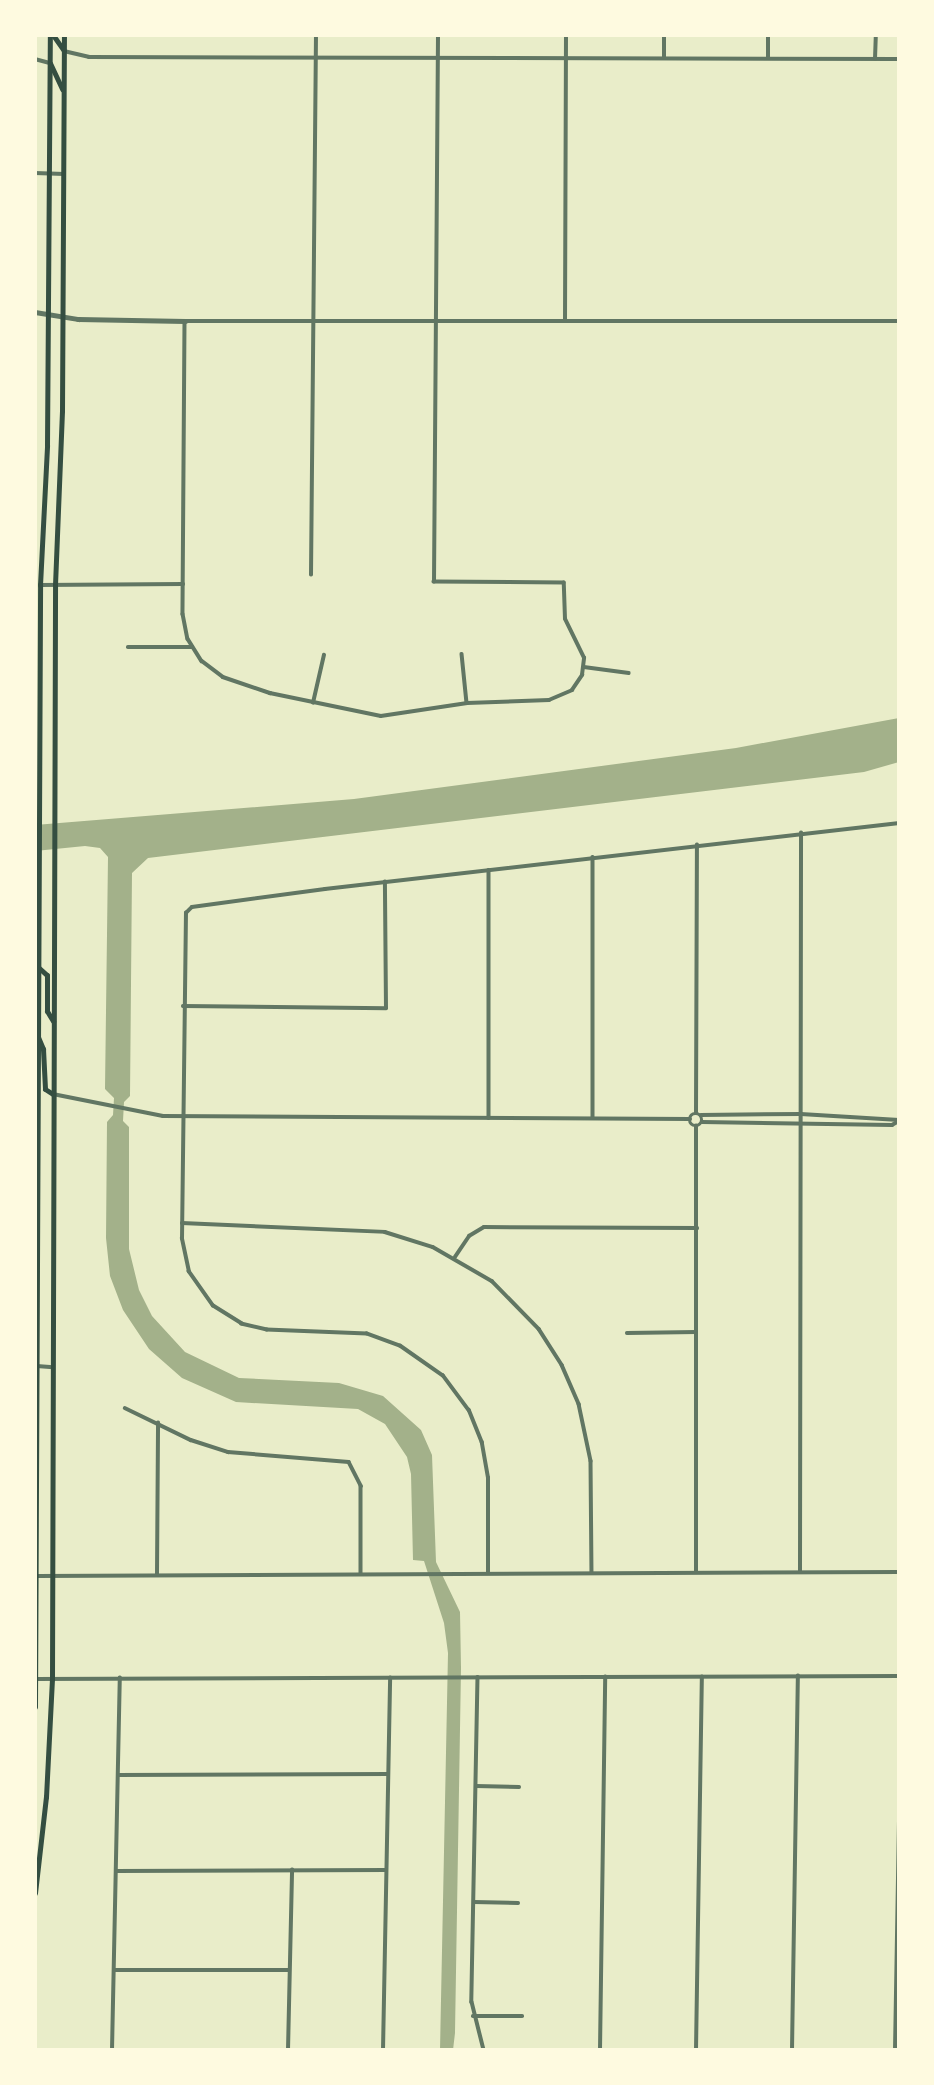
<!DOCTYPE html>
<html>
<head>
<meta charset="utf-8">
<style>
  body { margin:0 }
  #map { position:relative; width:934px; height:2085px; overflow:hidden; background:#e9edc9; font-family:Lato,sans-serif }
  div>[style] { position:absolute }
  .water>* { inset:0; background:#a3b18a }
  .minor>* { height:3.5px; margin:-1.75px; padding:0 1.75px; transform-origin:1.75px; border-radius:1.75px; background:#617663 }
  .minor>.ring { margin:-1.75px; padding:0; box-sizing:content-box; background:none; border:3.5px solid #617663; border-radius:50% }
  .tertiary>* { height:4.5px; margin:-2.25px; padding:0 2.25px; transform-origin:2.25px; border-radius:2.25px; background:#617663 }
  .primary>* { height:5px; margin:-2.5px; padding:0 2.5px; transform-origin:2.5px; border-radius:2.5px; background:#344e41 }
  span { translate:-50% -50%; white-space:nowrap; text-align:center; line-height:1.15; -webkit-text-stroke:5px #fefae0; paint-order:stroke }
  .frame { position:absolute; inset:0; border:37px solid #fefae0; pointer-events:none }
</style>
</head>
<body>
<div id="map">
  <div class="water">
    <div style="clip-path:polygon(899px 718px,899px 762px,864px 772px,148px 858px,132px 873px,130px 1096px,124px 1102px,123px 1121px,129px 1127px,129px 1249px,139px 1290px,152px 1316px,185px 1352px,239px 1378px,339px 1383px,383px 1396px,421px 1430px,432px 1455px,436px 1562px,460px 1612px,461px 1668px,455px 2033px,453px 2050px,440px 2050px,448px 1653px,444px 1623px,424px 1561px,413px 1560px,411px 1474px,407px 1457px,385px 1424px,358px 1409px,236px 1402px,182px 1378px,149px 1349px,123px 1310px,110px 1276px,106px 1238px,107px 1122px,113px 1115px,114px 1098px,105px 1089px,108px 857px,100px 848px,85px 846px,35px 851px,35px 825px,354px 799px,736px 748px)"></div>
  </div>
  <div class="minor">
    <div style="left:64px;top:51px;width:26px;rotate:13deg"></div>
    <div style="left:89px;top:57px;width:810px;rotate:0.14deg"></div>
    <div style="left:664px;top:57px;width:22px;rotate:-90deg"></div>
    <div style="left:768px;top:58px;width:23px;rotate:-90deg"></div>
    <div style="left:35px;top:59px;width:16px;rotate:15deg"></div>
    <div style="left:875px;top:59px;width:24px;rotate:-88deg"></div>
    <div style="left:35px;top:173px;width:29px;rotate:2deg"></div>
    <div style="left:565px;top:321px;width:286px;rotate:-89.8deg"></div>
    <div style="left:185px;top:322px;width:292px;rotate:90.4deg"></div>
    <div style="left:183px;top:614px;width:25px;rotate:79deg"></div>
    <div style="left:188px;top:639px;width:26px;rotate:58deg"></div>
    <div style="left:202px;top:661px;width:26px;rotate:37deg"></div>
    <div style="left:223px;top:677px;width:50px;rotate:18.8deg"></div>
    <div style="left:270px;top:693px;width:113px;rotate:11.7deg"></div>
    <div style="left:381px;top:716px;width:87px;rotate:-8.6deg"></div>
    <div style="left:467px;top:703px;width:82px;rotate:-2.1deg"></div>
    <div style="left:549px;top:700px;width:25px;rotate:-23deg"></div>
    <div style="left:572px;top:690px;width:18px;rotate:-56deg"></div>
    <div style="left:582px;top:675px;width:17px;rotate:-83deg"></div>
    <div style="left:584px;top:658px;width:43px;rotate:-116deg"></div>
    <div style="left:565px;top:619px;width:36px;rotate:-92deg"></div>
    <div style="left:564px;top:583px;width:130px;rotate:-179.6deg"></div>
    <div style="left:434px;top:582px;width:547px;rotate:-89.58deg"></div>
    <div style="left:311px;top:575px;width:540px;rotate:-89.47deg"></div>
    <div style="left:40px;top:585px;width:143px;rotate:-0.4deg"></div>
    <div style="left:128px;top:647px;width:64px"></div>
    <div style="left:462px;top:654px;width:49px;rotate:84.2deg"></div>
    <div style="left:584px;top:667px;width:45px;rotate:7.6deg"></div>
    <div style="left:313px;top:703px;width:49px;rotate:-77.1deg"></div>
    <div style="left:593px;top:857px;width:261px;rotate:90deg"></div>
    <div style="left:489px;top:870px;width:248px;rotate:90deg"></div>
    <div style="left:183px;top:1006px;width:203px;rotate:0.6deg"></div>
    <div style="left:386px;top:1008px;width:126px;rotate:-90.5deg"></div>
    <div style="left:53px;top:1094px;width:112px;rotate:11.3deg"></div>
    <div style="left:163px;top:1116px;width:527px;rotate:0.33deg"></div>
    <div style="left:696px;top:1113px;width:268px;rotate:-89.8deg"></div>
    <div class="ring" style="left:690px;top:1114px;width:8.5px;height:8.5px"></div>
    <div style="left:701px;top:1115px;width:100px;rotate:-0.6deg"></div>
    <div style="left:801px;top:1114px;width:98px;rotate:3.5deg"></div>
    <div style="left:702px;top:1122px;width:190px;rotate:0.9deg"></div>
    <div style="left:892px;top:1125px;width:8px;rotate:-30deg"></div>
    <div style="left:182px;top:1223px;width:203px;rotate:2.5deg"></div>
    <div style="left:385px;top:1232px;width:50px;rotate:17.4deg"></div>
    <div style="left:433px;top:1247px;width:68px;rotate:30deg"></div>
    <div style="left:492px;top:1281px;width:67px;rotate:45.6deg"></div>
    <div style="left:539px;top:1329px;width:43px;rotate:57.4deg"></div>
    <div style="left:562px;top:1365px;width:43px;rotate:66.4deg"></div>
    <div style="left:579px;top:1404px;width:58px;rotate:78.1deg"></div>
    <div style="left:591px;top:1461px;width:112px;rotate:89.5deg"></div>
    <div style="left:455px;top:1257px;width:25px;rotate:-56deg"></div>
    <div style="left:469px;top:1236px;width:17px;rotate:-31deg"></div>
    <div style="left:484px;top:1227px;width:213px;rotate:0.3deg"></div>
    <div style="left:627px;top:1333px;width:69px;rotate:-0.8deg"></div>
    <div style="left:37px;top:1366px;width:16px;rotate:4deg"></div>
    <div style="left:125px;top:1408px;width:73px;rotate:25.9deg"></div>
    <div style="left:191px;top:1440px;width:39px;rotate:18deg"></div>
    <div style="left:228px;top:1452px;width:121px;rotate:4.7deg"></div>
    <div style="left:349px;top:1462px;width:27px;rotate:63deg"></div>
    <div style="left:361px;top:1486px;width:88px;rotate:90deg"></div>
    <div style="left:696px;top:1572px;width:446px;rotate:-90deg"></div>
    <div style="left:800px;top:1572px;width:739px;rotate:-89.92deg"></div>
    <div style="left:488px;top:1573px;width:95px;rotate:-90deg"></div>
    <div style="left:488px;top:1478px;width:36px;rotate:-100deg"></div>
    <div style="left:482px;top:1443px;width:35px;rotate:-112deg"></div>
    <div style="left:469px;top:1411px;width:44px;rotate:-126.6deg"></div>
    <div style="left:443px;top:1376px;width:52px;rotate:-145.1deg"></div>
    <div style="left:400px;top:1346px;width:35px;rotate:-160deg"></div>
    <div style="left:367px;top:1334px;width:100px;rotate:-177.7deg"></div>
    <div style="left:267px;top:1330px;width:26px;rotate:-167deg"></div>
    <div style="left:242px;top:1324px;width:34px;rotate:-148deg"></div>
    <div style="left:213px;top:1306px;width:42px;rotate:-125.2deg"></div>
    <div style="left:189px;top:1272px;width:34px;rotate:-102deg"></div>
    <div style="left:182px;top:1239px;width:326px;rotate:-89.3deg"></div>
    <div style="left:186px;top:913px;width:8px;rotate:-45deg"></div>
    <div style="left:192px;top:907px;width:134px;rotate:-7.7deg"></div>
    <div style="left:325px;top:889px;width:578px;rotate:-6.56deg"></div>
    <div style="left:157px;top:1574px;width:151px;rotate:-89.6deg"></div>
    <div style="left:38px;top:1576px;width:861px;rotate:-0.27deg"></div>
    <div style="left:478px;top:1677px;width:325px;rotate:91.1deg"></div>
    <div style="left:472px;top:2002px;width:49px;rotate:76deg"></div>
    <div style="left:35px;top:1679px;width:864px;rotate:-0.2deg"></div>
    <div style="left:118px;top:1775px;width:270px;rotate:-0.2deg"></div>
    <div style="left:476px;top:1786px;width:43px;rotate:1.3deg"></div>
    <div style="left:116px;top:1871px;width:270px;rotate:-0.2deg"></div>
    <div style="left:474px;top:1902px;width:44px;rotate:1.3deg"></div>
    <div style="left:114px;top:1970px;width:175px"></div>
    <div style="left:473px;top:2016px;width:49px"></div>
    <div style="left:112px;top:2050px;width:372px;rotate:-88.8deg"></div>
    <div style="left:288px;top:2050px;width:180px;rotate:-88.7deg"></div>
    <div style="left:383px;top:2050px;width:372px;rotate:-88.9deg"></div>
    <div style="left:600px;top:2050px;width:373px;rotate:-89.2deg"></div>
    <div style="left:696px;top:2050px;width:373px;rotate:-89.1deg"></div>
    <div style="left:792px;top:2050px;width:374px;rotate:-89.1deg"></div>
  </div>
  <div class="tertiary">
    <div style="left:35px;top:312px;width:44px;rotate:9.2deg"></div>
    <div style="left:78px;top:319px;width:107px;rotate:1.1deg"></div>
    <div style="left:185px;top:321px;width:714px"></div>
    <div style="left:895px;top:2050px;width:228px;rotate:-89deg"></div>
  </div>
  <div class="primary">
    <div style="left:53px;top:35px;width:19px;rotate:55deg"></div>
    <div style="left:50px;top:63px;width:29px;rotate:65deg"></div>
    <div style="left:38px;top:967px;width:12px;rotate:42deg"></div>
    <div style="left:47px;top:975px;width:36px;rotate:90deg"></div>
    <div style="left:47px;top:1011px;width:12px;rotate:59deg"></div>
    <div style="left:38px;top:1037px;width:13px;rotate:67deg"></div>
    <div style="left:43px;top:1049px;width:40px;rotate:87.1deg"></div>
    <div style="left:45px;top:1089px;width:9px;rotate:32deg"></div>
    <div style="left:35px;top:1707px;width:1122px;rotate:-89.74deg"></div>
    <div style="left:40px;top:585px;width:140px;rotate:-87.1deg"></div>
    <div style="left:47px;top:445px;width:410px;rotate:-89.6deg"></div>
    <div style="left:35px;top:1893px;width:97px;rotate:-83.5deg"></div>
    <div style="left:46px;top:1797px;width:118px;rotate:-87.1deg"></div>
    <div style="left:52px;top:1679px;width:1094px;rotate:-89.84deg"></div>
    <div style="left:55px;top:585px;width:174px;rotate:-87.7deg"></div>
    <div style="left:62px;top:411px;width:376px;rotate:-89.7deg"></div>
  </div>
  <div class="frame"></div>
</div>
</body>
</html>
